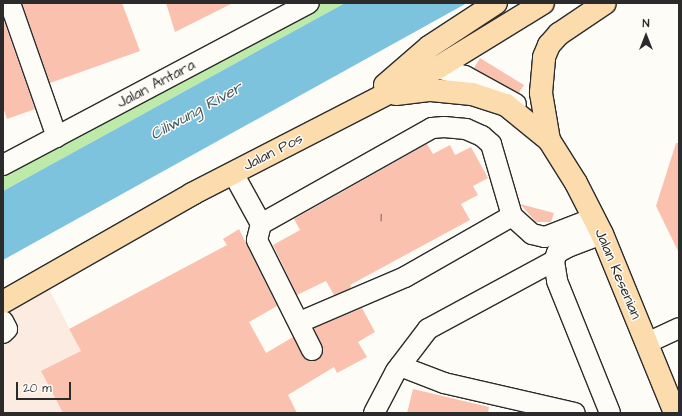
<!DOCTYPE html>
<html>
<head>
<meta charset="utf-8">
<style>
  body { margin:0 }
  #map { position:relative; width:682px; height:416px; overflow:hidden; background:#fdfcf7; font-family:"Architects Daughter",sans-serif }
  div>[style] { position:absolute }
  .built>* { inset:0; background:#fcebe1 }
  .green>* { inset:0; background:#bdeaa8 }
  .water>* { inset:0; background:#7dc3de }
  .building>* { inset:0; background:#fac2ae }
  .roads { filter:drop-shadow(1px 0 #2b2b2b) drop-shadow(-1px 0 #2b2b2b) drop-shadow(0 1px #2b2b2b) drop-shadow(0 -1px #2b2b2b) }
  .minor>* { height:20px; margin:-10px; padding:0 10px; transform-origin:10px; border-radius:10px; background:#fdfcf7 }
  .major>* { height:22px; margin:-11px; padding:0 11px; transform-origin:11px; border-radius:11px; background:#fcdcac }
  span { translate:-50% -50%; white-space:nowrap; text-align:center; line-height:1.15; -webkit-text-stroke:3px #fdfcf7; paint-order:stroke }
  .number-label { font-size:13px; color:#5f514c }
  .number-label span { -webkit-text-stroke-width:0 }
  .street-label { font-size:15px; color:#2b2b2b }
  .water-label { font-size:16px; color:#445961; font-style:italic }
  .frame { position:absolute; inset:0; border:4px solid #2b2b2b; pointer-events:none }
  .north { position:absolute; left:626px; top:16px; width:40px; height:40px; -webkit-text-stroke:3px #fdfcf7; paint-order:stroke; rotate:0deg; font-size:11px; font-weight:700; line-height:16px; text-align:center; color:#2b2b2b }
  .north::after { content:''; display:block; margin:auto; width:14px; height:18px; background:#2b2b2b; clip-path:polygon(50% 0,100% 100%,50% 72%,0 100%) }
  .scale { position:absolute; left:16px; top:382px; width:55px; height:18px; box-sizing:border-box; border:2px solid #2b2b2b; border-top:0; padding-left:5px; font-size:12px; line-height:14px; white-space:nowrap; color:#2b2b2b; -webkit-text-stroke:3px #fdfcf7; paint-order:stroke }
</style>
</head>
<body>
<div id="map">
  <div class="built">
    <div style="clip-path:polygon(44px 279px,113px 413px,3px 413px,3px 302px)"></div>
  </div>
  <div class="green">
    <div style="clip-path:polygon(309px 3px,345px 3px,3px 191px,3px 167px)"></div>
  </div>
  <div class="water">
    <div style="clip-path:polygon(345px 3px,467px 3px,3px 260px,3px 191px)"></div>
  </div>
  <div class="building">
    <div style="clip-path:polygon(22px 3px,122px 3px,140px 51px,50px 83px)"></div>
    <div style="clip-path:polygon(166px 3px,233px 3px,175px 32px)"></div>
    <div style="clip-path:polygon(3px 18px,35px 109px,7px 119px,3px 107px)"></div>
    <div style="clip-path:polygon(480px 58px,524px 85px,519px 93px,474px 68px)"></div>
    <div style="clip-path:polygon(676px 143px,679px 143px,679px 253px,656px 206px)"></div>
    <div style="clip-path:polygon(427px 144px,433px 154px,450px 145px,455px 155px,471px 147px,488px 178px,473px 186px,478px 195px,461px 204px,470px 220px,350px 285px,351px 288px,334px 295px,326px 281px,297px 295px,273px 245px,300px 230px,294px 219px)"></div>
    <div style="clip-path:polygon(520px 204px,554px 213px,551px 222px,536px 222px)"></div>
    <div style="clip-path:polygon(239px 229px,277px 306px,249px 322px,266px 353px,293px 337px,305px 359px,317px 360px,323px 350px,314px 328px,362px 308px,375px 332px,358px 342px,367px 357px,337px 373px,334px 367px,288px 395px,297px 413px,63px 413px,41px 371px,81px 351px,69px 329px,227px 245px,223px 239px)"></div>
    <div style="clip-path:polygon(413px 389px,489px 407px,488px 413px,407px 413px)"></div>
  </div>
  <div class="roads">
    <div class="minor">
      <div style="left:10px;top:3px;width:142px;rotate:70.7deg"></div>
      <div style="left:437px;top:68px;width:29px;rotate:16deg"></div>
      <div style="left:465px;top:76px;width:58px;rotate:28.8deg"></div>
      <div style="left:3px;top:165px;width:346px;rotate:-27.9deg"></div>
      <div style="left:233px;top:173px;width:58px;rotate:61.2deg"></div>
      <div style="left:554px;top:261px;width:20px;rotate:81deg"></div>
      <div style="left:557px;top:281px;width:142px;rotate:68.1deg"></div>
      <div style="left:3px;top:321px;width:9px;rotate:63deg"></div>
      <div style="left:7px;top:329px;width:6px;rotate:135deg"></div>
      <div style="left:300px;top:322px;width:114px;rotate:-23.2deg"></div>
      <div style="left:405px;top:277px;width:123px;rotate:-29.7deg"></div>
      <div style="left:512px;top:216px;width:27px;rotate:42deg"></div>
      <div style="left:532px;top:234px;width:13px;rotate:13deg"></div>
      <div style="left:545px;top:237px;width:53px;rotate:-21.2deg"></div>
      <div style="left:647px;top:343px;width:35px;rotate:-25deg"></div>
      <div style="left:312px;top:350px;width:123px;rotate:-116.6deg"></div>
      <div style="left:257px;top:240px;width:16px;rotate:-76deg"></div>
      <div style="left:261px;top:224px;width:196px;rotate:-29.3deg"></div>
      <div style="left:432px;top:128px;width:12px;rotate:-5deg"></div>
      <div style="left:444px;top:127px;width:22px;rotate:5deg"></div>
      <div style="left:466px;top:129px;width:17px;rotate:24deg"></div>
      <div style="left:482px;top:136px;width:12px;rotate:42deg"></div>
      <div style="left:491px;top:144px;width:75px;rotate:73.7deg"></div>
      <div style="left:400px;top:366px;width:47px;rotate:21.1deg"></div>
      <div style="left:444px;top:383px;width:134px;rotate:12.9deg"></div>
      <div style="left:374px;top:413px;width:47px;rotate:-62.4deg"></div>
      <div style="left:396px;top:371px;width:53px;rotate:-52.7deg"></div>
      <div style="left:428px;top:329px;width:143px;rotate:-28.4deg"></div>
      <div style="left:554px;top:261px;width:9px;rotate:-69deg"></div>
      <div style="left:557px;top:253px;width:13px;rotate:-29deg"></div>
      <div style="left:568px;top:247px;width:36px;rotate:-21deg"></div>
    </div>
    <div class="major">
      <div style="left:385px;top:85px;width:58px;rotate:-40.8deg"></div>
      <div style="left:429px;top:47px;width:80px;rotate:-33.3deg"></div>
      <div style="left:396px;top:94px;width:35px;rotate:-7deg"></div>
      <div style="left:431px;top:90px;width:41px;rotate:5.6deg"></div>
      <div style="left:472px;top:94px;width:36px;rotate:18deg"></div>
      <div style="left:506px;top:105px;width:55px;rotate:39.1deg"></div>
      <div style="left:549px;top:140px;width:51px;rotate:57.9deg"></div>
      <div style="left:576px;top:183px;width:57px;rotate:63deg"></div>
      <div style="left:602px;top:234px;width:193px;rotate:67.8deg"></div>
      <div style="left:549px;top:140px;width:48px;rotate:-99.7deg"></div>
      <div style="left:541px;top:93px;width:36px;rotate:-85deg"></div>
      <div style="left:544px;top:57px;width:13px;rotate:-67deg"></div>
      <div style="left:549px;top:45px;width:15px;rotate:-48deg"></div>
      <div style="left:559px;top:34px;width:55px;rotate:-34deg"></div>
      <div style="left:3px;top:302px;width:218px;rotate:-29.7deg"></div>
      <div style="left:192px;top:194px;width:276px;rotate:-27.2deg"></div>
      <div style="left:437px;top:68px;width:124px;rotate:-31.5deg"></div>
    </div>
  </div>
  <div class="number-label">
    <span style="left:381px;top:217px">1</span>
  </div>
  <div class="street-label">
    <span style="left:156px;top:84px;rotate:-28deg">Jalan Antara</span>
    <span style="left:273px;top:152px;rotate:-27deg">Jalan Pos</span>
    <span style="left:618px;top:274px;rotate:67deg">Jalan Kesenian</span>
  </div>
  <div class="water-label">
    <span style="left:196px;top:111px;rotate:-29deg">Ciliwung River</span>
  </div>
  <div class="frame"></div>
  <div class="north">N</div>
  <div class="scale">20 m</div>
</div>
</body>
</html>
